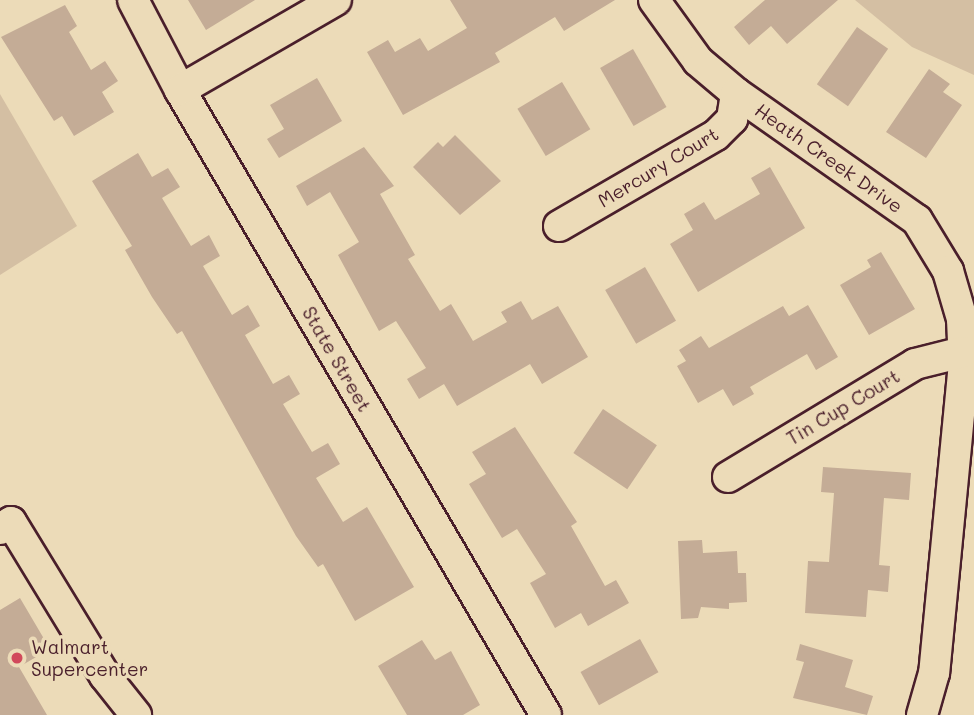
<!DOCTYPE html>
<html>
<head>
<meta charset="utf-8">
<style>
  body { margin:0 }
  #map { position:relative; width:974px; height:715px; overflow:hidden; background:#ecdbb8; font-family:Mali,sans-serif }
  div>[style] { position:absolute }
  .green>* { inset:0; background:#d4bfa3 }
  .building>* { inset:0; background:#c4ac96; transform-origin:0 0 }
  .roads { filter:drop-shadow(2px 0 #4a1f2b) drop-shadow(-2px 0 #4a1f2b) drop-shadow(0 2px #4a1f2b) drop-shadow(0 -2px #4a1f2b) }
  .minor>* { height:30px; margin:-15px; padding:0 15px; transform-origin:15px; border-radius:15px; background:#ecdbb8 }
  .dots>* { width:19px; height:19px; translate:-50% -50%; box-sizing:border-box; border:4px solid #ecdbb8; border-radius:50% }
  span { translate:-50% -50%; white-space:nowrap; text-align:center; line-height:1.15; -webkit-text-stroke:7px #ecdbb8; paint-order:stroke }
  .street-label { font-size:19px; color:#4a1f2b }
  .poi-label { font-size:19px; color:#4a1f2b }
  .left { translate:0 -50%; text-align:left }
</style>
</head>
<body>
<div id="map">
  <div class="green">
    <div style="clip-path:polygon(855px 0,974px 0,974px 75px,912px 47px)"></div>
    <div style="clip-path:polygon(0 94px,77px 226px,0 275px)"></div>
  </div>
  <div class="building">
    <div style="clip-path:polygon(188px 0,255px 0,206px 30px)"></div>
    <div style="clip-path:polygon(450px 0,615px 0,564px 31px,555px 17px,495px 53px,500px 62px,403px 115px,367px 52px,388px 40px,395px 52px,420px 38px,428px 51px,467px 28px)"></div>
    <div style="clip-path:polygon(765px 0,838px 0,787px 44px,771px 26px,749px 45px,734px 27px)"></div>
    <div style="clip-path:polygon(65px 5px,77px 26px,69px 32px,91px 70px,105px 61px,118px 81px,102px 92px,114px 112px,74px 136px,62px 116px,54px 121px,1px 37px)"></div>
    <div style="left:857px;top:27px;width:38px;height:70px;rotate:35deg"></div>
    <div style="left:633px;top:49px;width:67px;height:38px;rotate:60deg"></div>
    <div style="clip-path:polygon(929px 69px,950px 84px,943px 92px,962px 105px,926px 158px,886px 132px)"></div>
    <div style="clip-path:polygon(317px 78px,342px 121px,279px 158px,267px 139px,284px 129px,270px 105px)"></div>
    <div style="left:562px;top:82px;width:55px;height:52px;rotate:59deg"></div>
    <div style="clip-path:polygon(455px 135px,501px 181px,460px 215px,413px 167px,438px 142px,443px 147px)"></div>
    <div style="clip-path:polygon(364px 147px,394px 186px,380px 194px,415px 255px,408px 259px,440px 311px,451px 304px,473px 341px,507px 322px,501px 312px,521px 301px,532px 320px,558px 306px,588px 357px,542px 384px,530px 364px,457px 406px,444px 384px,419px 399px,407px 379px,426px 368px,396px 321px,379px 331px,338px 255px,359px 242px,330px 192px,307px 206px,296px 186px)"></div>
    <div style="clip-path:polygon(138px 153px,152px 177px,168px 168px,180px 187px,162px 198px,191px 246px,209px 235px,220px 256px,203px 266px,232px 315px,248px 305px,260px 326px,245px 335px,273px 384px,289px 375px,300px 394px,283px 404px,312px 452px,328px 443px,340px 464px,316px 478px,343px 522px,367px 507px,414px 587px,355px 621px,323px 564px,318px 567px,296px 536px,182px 331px,177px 334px,152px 297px,125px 250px,132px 246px,92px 181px)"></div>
    <div style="clip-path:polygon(770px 167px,805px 228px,698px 292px,670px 244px,693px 230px,684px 214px,704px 202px,715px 220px,760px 194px,751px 178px)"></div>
    <div style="clip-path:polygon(881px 252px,915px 309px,869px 335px,840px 285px,871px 267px,867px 260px)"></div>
    <div style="left:645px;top:267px;width:62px;height:46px;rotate:60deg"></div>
    <div style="clip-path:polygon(808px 305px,838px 357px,816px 370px,807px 354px,750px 387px,754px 394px,733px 406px,723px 389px,698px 403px,677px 366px,686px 361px,679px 350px,701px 336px,709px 348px,783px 306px,789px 316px)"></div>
    <div style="left:603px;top:409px;width:65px;height:53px;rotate:34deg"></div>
    <div style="clip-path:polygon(515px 427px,577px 522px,571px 526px,605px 586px,616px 580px,629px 603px,588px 626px,581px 613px,555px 628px,530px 583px,546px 574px,517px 529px,502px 538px,469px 484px,486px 474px,472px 452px)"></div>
    <div style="clip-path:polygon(823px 467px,911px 473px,909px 500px,884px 498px,879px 565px,890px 566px,888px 592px,868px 590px,866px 617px,805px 613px,808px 561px,829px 562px,834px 493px,821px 492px)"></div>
    <div style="clip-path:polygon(702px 540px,703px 553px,737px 551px,738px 573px,746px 573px,747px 602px,729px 603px,729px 609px,701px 607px,698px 618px,681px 619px,678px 541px)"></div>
    <div style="clip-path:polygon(20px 598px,50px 649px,19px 667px,47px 715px,0 715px,0 610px)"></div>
    <div style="left:640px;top:639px;width:38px;height:68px;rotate:61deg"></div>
    <div style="clip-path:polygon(422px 640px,435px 660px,451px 651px,480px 705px,463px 715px,407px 715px,378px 666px)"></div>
    <div style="clip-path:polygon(800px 644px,853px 660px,845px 687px,873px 696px,867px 715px,793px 698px,804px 662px,796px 660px)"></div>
  </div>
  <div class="roads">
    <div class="minor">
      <div style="left:133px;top:0;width:102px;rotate:62.4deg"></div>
      <div style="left:180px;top:90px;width:724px;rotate:59.65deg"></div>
      <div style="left:654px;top:0;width:75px;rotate:54.2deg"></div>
      <div style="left:698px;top:61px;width:50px;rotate:40.1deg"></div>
      <div style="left:736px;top:93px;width:221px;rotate:35.1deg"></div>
      <div style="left:917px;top:220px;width:60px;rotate:58.7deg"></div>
      <div style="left:948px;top:271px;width:50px;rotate:73.7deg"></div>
      <div style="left:962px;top:319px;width:44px;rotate:87.4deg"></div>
      <div style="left:964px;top:363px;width:311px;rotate:95.5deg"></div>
      <div style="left:934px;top:673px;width:44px;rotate:105.9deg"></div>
      <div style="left:180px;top:90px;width:180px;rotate:-30deg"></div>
      <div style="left:559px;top:226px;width:181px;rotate:-30.1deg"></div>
      <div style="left:716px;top:135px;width:23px;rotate:-45deg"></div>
      <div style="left:732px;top:119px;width:26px;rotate:-81deg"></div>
      <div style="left:728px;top:477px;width:218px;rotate:-31.1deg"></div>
      <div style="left:915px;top:364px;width:49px;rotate:-14deg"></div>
      <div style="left:0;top:529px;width:13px;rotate:-32deg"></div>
      <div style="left:11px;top:522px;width:180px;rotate:58.6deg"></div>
      <div style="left:105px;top:676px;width:50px;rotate:51.5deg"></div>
    </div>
  </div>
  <div class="dots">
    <div style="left:17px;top:658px;background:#d1495b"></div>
  </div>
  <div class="street-label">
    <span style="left:829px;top:158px;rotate:35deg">Heath Creek Drive</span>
    <span style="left:658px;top:167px;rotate:-31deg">Mercury Court</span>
    <span style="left:337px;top:359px;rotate:60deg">State Street</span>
    <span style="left:843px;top:407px;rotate:-31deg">Tin Cup Court</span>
  </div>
  <div class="poi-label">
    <span class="left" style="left:31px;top:658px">Walmart<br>Supercenter</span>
  </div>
</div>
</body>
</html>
